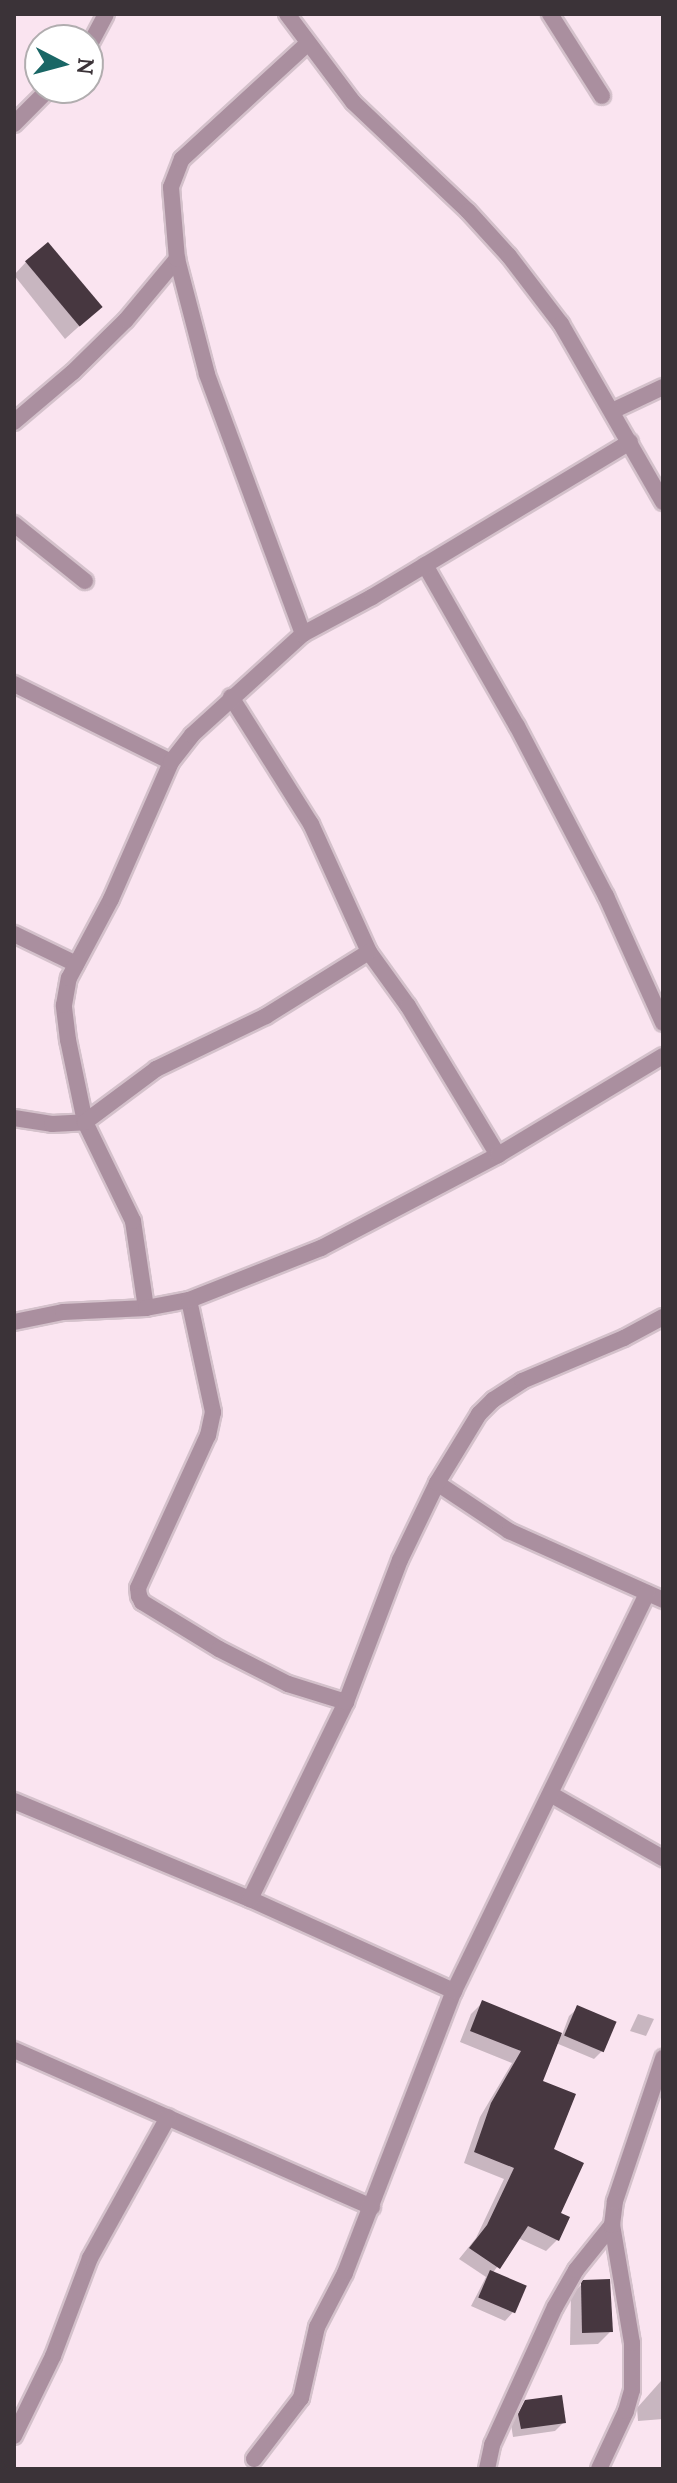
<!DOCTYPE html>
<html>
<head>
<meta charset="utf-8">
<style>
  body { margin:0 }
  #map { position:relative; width:677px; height:2483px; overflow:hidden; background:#fae4f0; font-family:Lora,serif }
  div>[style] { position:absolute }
  .shadow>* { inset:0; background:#0003 }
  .building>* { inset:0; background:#473740; transform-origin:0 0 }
  .roads { filter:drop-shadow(2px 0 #d4c1cb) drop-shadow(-2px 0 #d4c1cb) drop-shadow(0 2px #d4c1cb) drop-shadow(0 -2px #d4c1cb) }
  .minor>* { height:16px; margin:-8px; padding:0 8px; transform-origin:8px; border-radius:8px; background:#aa8f9f }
  .tertiary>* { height:16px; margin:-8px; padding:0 8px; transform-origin:8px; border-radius:8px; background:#aa8f9f }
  span { translate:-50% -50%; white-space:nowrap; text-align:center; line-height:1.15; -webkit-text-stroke:8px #fff; paint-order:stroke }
  .frame { position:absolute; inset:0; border:16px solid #3b3338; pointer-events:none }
  .north { position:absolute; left:24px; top:24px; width:80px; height:80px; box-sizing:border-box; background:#fff; border:2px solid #b1adaf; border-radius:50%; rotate:96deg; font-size:22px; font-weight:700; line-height:32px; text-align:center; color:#3b3338 }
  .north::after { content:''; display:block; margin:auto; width:28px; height:36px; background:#1a6766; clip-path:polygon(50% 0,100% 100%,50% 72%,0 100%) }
</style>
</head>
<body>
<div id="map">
  <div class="shadow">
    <div style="clip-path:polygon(26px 262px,86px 320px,65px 339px,14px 275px)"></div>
    <div style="clip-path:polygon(482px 2003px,562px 2035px,569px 2016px,578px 2008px,602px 2051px,594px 2059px,556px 2043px,540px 2082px,559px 2214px,557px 2240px,546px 2251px,518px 2238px,492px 2274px,513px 2312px,505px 2321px,471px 2306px,486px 2277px,459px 2259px,476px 2238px,504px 2179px,464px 2163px,480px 2117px,512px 2063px,460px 2042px,471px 2014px)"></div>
    <div style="clip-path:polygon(638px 2014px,654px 2019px,646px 2036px,630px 2031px)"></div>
    <div style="clip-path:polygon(584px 2282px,611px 2331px,598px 2344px,570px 2345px,571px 2295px)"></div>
    <div style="clip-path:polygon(661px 2381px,663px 2419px,638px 2421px,637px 2408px)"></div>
    <div style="clip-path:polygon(526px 2402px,564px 2422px,555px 2431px,513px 2437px,511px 2424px)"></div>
  </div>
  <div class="building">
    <div style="left:48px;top:242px;width:85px;height:30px;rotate:50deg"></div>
    <div style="clip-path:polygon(482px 2000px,562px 2033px,543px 2081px,576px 2094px,554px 2149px,584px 2163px,561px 2213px,570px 2217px,559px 2241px,528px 2226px,500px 2269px,469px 2248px,487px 2225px,514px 2168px,474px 2152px,491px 2103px,521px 2051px,470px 2031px)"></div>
    <div style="left:577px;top:2005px;width:43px;height:33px;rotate:23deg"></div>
    <div style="left:490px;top:2270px;width:40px;height:30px;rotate:23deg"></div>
    <div style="clip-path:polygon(610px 2279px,613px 2332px,582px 2333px,581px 2283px,583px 2280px)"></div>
    <div style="clip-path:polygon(562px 2395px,566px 2423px,521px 2429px,518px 2414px,525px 2400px)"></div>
  </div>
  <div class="roads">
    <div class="minor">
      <div style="left:550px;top:14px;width:97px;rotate:57.6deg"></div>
      <div style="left:88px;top:48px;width:38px;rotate:-62deg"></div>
      <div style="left:14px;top:124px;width:51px;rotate:-45deg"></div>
      <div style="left:612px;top:411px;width:56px;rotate:-25.2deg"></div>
      <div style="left:14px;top:422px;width:77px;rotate:-40.3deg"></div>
      <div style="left:73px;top:372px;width:74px;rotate:-44.5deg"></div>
      <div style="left:126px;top:320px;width:80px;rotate:-50.1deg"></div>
      <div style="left:14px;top:524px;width:91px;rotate:38.8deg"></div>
      <div style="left:425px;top:565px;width:185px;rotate:60.3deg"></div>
      <div style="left:517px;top:726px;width:192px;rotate:62.4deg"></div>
      <div style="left:606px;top:896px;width:139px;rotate:65.8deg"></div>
      <div style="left:303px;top:634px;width:277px;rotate:-110.3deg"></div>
      <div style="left:207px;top:374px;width:119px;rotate:-104.6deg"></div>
      <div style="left:177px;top:259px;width:72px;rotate:-94.8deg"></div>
      <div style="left:171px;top:187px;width:30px;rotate:-69deg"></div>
      <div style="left:182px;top:159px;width:170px;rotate:-42.6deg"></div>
      <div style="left:14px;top:684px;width:175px;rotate:26.4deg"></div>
      <div style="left:231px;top:697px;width:150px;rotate:57.8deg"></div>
      <div style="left:311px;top:824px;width:141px;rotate:65.6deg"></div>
      <div style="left:369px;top:952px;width:67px;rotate:54.2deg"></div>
      <div style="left:408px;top:1006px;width:174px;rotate:58.9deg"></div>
      <div style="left:14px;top:934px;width:69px;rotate:25.8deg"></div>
      <div style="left:14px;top:1118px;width:38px;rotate:9deg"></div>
      <div style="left:52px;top:1124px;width:33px;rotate:-3deg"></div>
      <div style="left:85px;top:1122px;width:84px;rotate:-101.7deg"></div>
      <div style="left:68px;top:1040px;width:35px;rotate:-97deg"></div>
      <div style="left:64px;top:1005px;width:27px;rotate:-80deg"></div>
      <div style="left:69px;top:978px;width:89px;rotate:-62deg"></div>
      <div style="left:111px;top:899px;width:150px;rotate:-66.3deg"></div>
      <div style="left:171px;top:762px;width:34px;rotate:-52deg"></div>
      <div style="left:192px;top:735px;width:150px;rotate:-42.3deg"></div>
      <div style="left:303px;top:634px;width:78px;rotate:-28.2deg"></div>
      <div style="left:372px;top:597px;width:301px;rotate:-31deg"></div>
      <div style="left:189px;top:1300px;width:115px;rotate:77.9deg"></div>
      <div style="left:213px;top:1412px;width:24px;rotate:102deg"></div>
      <div style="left:208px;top:1435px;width:168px;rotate:114.6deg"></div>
      <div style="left:138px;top:1588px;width:8px;rotate:83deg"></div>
      <div style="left:139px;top:1596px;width:7px;rotate:63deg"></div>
      <div style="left:142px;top:1602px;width:90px;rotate:31.4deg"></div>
      <div style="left:219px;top:1649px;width:77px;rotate:26.9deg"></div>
      <div style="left:288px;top:1684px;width:61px;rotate:17.2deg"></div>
      <div style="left:146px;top:1308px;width:88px;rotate:-98.5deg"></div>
      <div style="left:133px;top:1221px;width:110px;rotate:-115.9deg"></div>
      <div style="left:85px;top:1122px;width:89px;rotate:-36.7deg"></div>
      <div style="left:156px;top:1069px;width:122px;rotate:-25.7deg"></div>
      <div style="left:266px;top:1016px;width:121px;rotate:-31.9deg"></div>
      <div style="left:14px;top:1322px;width:50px;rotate:-11.5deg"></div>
      <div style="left:63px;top:1312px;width:83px;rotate:-2.8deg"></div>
      <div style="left:146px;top:1308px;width:44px;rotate:-10.5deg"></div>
      <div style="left:189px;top:1300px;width:142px;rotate:-21.5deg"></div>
      <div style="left:321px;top:1248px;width:200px;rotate:-27.7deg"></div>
      <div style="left:498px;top:1155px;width:192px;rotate:-31deg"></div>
      <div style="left:437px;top:1483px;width:87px;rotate:33.7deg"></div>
      <div style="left:509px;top:1531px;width:169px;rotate:24.1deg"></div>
      <div style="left:552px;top:1795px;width:128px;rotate:29.6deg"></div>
      <div style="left:250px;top:1899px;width:224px;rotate:24.3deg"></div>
      <div style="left:14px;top:2050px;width:391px;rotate:23.7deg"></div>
      <div style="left:14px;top:2436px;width:89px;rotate:-64deg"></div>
      <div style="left:53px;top:2356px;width:105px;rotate:-69.3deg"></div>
      <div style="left:90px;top:2258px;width:161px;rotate:-61deg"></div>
      <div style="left:254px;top:2459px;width:77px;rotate:-52.4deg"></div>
      <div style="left:301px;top:2398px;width:73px;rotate:-77.3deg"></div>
      <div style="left:317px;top:2327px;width:61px;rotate:-62.6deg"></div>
      <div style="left:345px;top:2273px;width:302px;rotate:-68.9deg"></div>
      <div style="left:454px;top:1991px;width:442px;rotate:-64.1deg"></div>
      <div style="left:487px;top:2469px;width:25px;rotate:-78deg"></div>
      <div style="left:492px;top:2445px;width:152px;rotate:-65.5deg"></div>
      <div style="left:555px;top:2307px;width:43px;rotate:-60.4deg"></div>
      <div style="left:576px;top:2270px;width:58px;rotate:-51.3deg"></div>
      <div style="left:599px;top:2469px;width:64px;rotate:-65deg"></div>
      <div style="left:626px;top:2411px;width:22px;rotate:-74deg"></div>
      <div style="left:632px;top:2390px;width:47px;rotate:-90deg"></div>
      <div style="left:632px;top:2343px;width:120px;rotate:-99.6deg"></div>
      <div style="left:612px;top:2225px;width:24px;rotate:-83deg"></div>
      <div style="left:615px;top:2201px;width:151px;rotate:-71.4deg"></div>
    </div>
    <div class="tertiary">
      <div style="left:287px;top:14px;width:110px;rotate:53.1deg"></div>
      <div style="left:353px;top:102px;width:158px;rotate:43.5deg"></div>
      <div style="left:468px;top:211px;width:61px;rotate:47.7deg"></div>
      <div style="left:509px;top:256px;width:86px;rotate:52.6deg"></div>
      <div style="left:561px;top:324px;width:205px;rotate:60.2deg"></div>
      <div style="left:14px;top:1801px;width:256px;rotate:22.6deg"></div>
      <div style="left:250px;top:1899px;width:219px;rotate:-64deg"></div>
      <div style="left:346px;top:1702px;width:152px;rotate:-69.2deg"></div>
      <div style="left:400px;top:1560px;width:85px;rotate:-64.3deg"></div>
      <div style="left:437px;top:1483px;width:81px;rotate:-58.7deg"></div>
      <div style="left:479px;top:1414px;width:20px;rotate:-45deg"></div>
      <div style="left:493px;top:1400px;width:35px;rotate:-33deg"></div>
      <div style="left:522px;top:1381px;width:111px;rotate:-22.9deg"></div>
      <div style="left:624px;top:1338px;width:44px;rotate:-28.3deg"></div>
    </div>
  </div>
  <div class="frame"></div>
  <div class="north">N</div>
</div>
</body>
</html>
